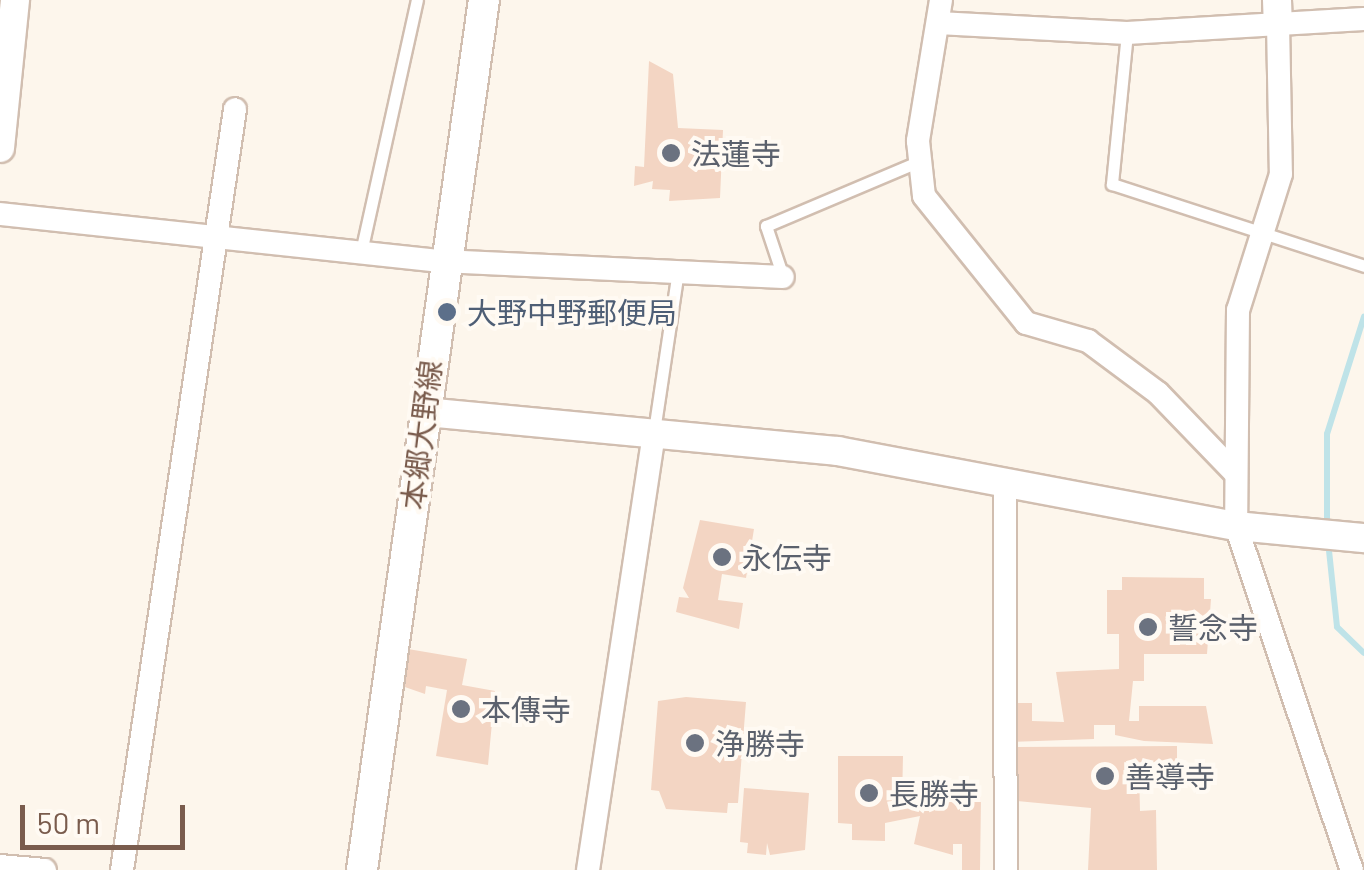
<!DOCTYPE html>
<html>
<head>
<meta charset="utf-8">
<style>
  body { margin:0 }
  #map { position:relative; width:1364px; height:870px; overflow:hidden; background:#fdf6ec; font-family:Barlow,"Noto Sans JP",sans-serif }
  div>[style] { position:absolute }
  .stream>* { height:6px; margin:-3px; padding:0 3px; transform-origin:3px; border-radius:3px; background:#bfe3e8 }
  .building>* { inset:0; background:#f3d5c3 }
  .roads { filter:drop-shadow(2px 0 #d1beb0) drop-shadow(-2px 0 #d1beb0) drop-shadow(0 2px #d1beb0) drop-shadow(0 -2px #d1beb0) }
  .service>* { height:11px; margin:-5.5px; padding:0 5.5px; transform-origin:5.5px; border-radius:5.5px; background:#fff }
  .minor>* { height:22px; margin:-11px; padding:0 11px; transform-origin:11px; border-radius:11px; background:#fff }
  .tertiary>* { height:28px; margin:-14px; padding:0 14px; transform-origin:14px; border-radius:14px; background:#fff }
  .secondary>* { height:30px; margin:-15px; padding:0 15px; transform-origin:15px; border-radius:15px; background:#fff }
  .dots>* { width:28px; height:28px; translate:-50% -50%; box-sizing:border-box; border:5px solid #fffaf3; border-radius:50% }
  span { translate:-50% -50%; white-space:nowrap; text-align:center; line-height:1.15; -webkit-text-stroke:8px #fffaf3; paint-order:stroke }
  .worship-label { font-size:30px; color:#5b616d }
  .left { translate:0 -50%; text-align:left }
  .service-label { font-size:30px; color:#4e5e75 }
  .street-label { font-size:30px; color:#7a5c4d }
  .scale { position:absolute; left:20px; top:805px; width:165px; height:45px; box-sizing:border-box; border:5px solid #7a5c4d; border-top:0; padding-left:12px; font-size:30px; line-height:35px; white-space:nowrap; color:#7a5c4d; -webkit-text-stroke:8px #fffaf3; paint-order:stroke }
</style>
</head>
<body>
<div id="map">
  <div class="stream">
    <div style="left:1327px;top:529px;width:95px;rotate:-90deg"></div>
    <div style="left:1327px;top:434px;width:123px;rotate:-72.5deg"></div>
    <div style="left:1328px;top:541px;width:86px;rotate:84deg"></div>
    <div style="left:1337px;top:627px;width:37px;rotate:44deg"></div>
  </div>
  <div class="building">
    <div style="clip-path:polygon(649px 61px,673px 74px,678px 128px,723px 130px,720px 198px,669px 201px,670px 190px,652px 189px,653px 181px,634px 186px,635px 166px,644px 167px)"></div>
    <div style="clip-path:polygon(700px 520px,754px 529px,746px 578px,722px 574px,718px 600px,743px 603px,739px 629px,676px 612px,679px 597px,689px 598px,683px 588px)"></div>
    <div style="clip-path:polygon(1122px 577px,1204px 578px,1204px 599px,1211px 599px,1207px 654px,1144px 654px,1144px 681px,1133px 681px,1129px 721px,1139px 721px,1139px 706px,1206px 706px,1213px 744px,1144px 741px,1115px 735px,1115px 725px,1094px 725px,1094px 739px,1010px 742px,1010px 703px,1032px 703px,1032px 721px,1064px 722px,1056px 672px,1119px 669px,1119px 634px,1107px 634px,1107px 590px,1122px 590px)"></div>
    <div style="clip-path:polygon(408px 649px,467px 659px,462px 685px,495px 691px,488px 765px,436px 756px,447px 690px,426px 686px,425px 694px,402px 686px)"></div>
    <div style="clip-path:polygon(686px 697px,746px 702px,738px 803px,728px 803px,727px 813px,666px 809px,659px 791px,651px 790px,658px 701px)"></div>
    <div style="clip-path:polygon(1177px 746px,1177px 767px,1139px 768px,1140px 811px,1156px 810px,1157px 870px,1088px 870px,1091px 808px,1017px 801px,1009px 747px)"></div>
    <div style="clip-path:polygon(838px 756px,903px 756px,902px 802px,909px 789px,981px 797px,980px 870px,962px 870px,962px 844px,953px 844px,953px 855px,914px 844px,920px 816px,885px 823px,885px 841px,852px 840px,852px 824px,838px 823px)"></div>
    <div style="clip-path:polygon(744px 788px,809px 793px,805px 850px,770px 855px,767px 843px,766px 855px,747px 853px,748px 843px,740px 842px)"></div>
  </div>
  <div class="roads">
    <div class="service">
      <div style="left:1127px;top:33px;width:152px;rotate:95.7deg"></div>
      <div style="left:1112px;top:184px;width:265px;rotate:18deg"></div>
      <div style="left:361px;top:252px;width:258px;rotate:-77.5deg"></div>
      <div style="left:783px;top:277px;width:54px;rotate:-108.4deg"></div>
      <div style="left:766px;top:226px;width:167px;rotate:-22.9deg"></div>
      <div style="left:654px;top:431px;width:156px;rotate:-81.5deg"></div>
    </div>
    <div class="minor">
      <div style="left:941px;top:0;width:143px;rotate:99.3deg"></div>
      <div style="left:918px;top:141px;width:55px;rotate:83.8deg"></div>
      <div style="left:924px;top:196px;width:163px;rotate:51.2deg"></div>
      <div style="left:1026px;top:323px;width:65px;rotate:16.2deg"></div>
      <div style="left:1088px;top:341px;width:87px;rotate:36.6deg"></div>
      <div style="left:1158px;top:393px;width:112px;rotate:46.1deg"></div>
      <div style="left:938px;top:23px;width:189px;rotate:3deg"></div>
      <div style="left:1127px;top:33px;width:237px;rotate:-3.4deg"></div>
      <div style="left:1278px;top:23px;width:151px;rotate:88.9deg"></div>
      <div style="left:1281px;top:174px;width:143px;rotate:107.5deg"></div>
      <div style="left:1238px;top:310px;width:216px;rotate:90.5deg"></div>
      <div style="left:1236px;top:526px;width:363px;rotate:71.4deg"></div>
      <div style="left:0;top:214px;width:444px;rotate:6.1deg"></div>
      <div style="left:442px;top:261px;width:341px;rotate:2.7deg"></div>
      <div style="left:1005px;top:484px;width:386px;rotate:89.9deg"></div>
      <div style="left:0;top:866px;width:45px;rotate:5.1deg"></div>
      <div style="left:122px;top:870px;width:769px;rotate:-81.55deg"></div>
      <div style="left:588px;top:870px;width:442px;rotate:-81.4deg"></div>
    </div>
    <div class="tertiary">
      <div style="left:1277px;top:0;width:23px;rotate:88deg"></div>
      <div style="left:0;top:148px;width:149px;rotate:-84.2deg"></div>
      <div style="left:425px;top:412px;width:415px;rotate:5.4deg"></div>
      <div style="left:838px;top:451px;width:405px;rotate:10.7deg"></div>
      <div style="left:1236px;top:526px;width:129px;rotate:5.4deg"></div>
    </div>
    <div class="secondary">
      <div style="left:362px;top:870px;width:879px;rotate:-82.02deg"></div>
    </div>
  </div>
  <div class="dots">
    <div style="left:671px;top:153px;background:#6b7280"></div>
    <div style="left:447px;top:312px;background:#5c6f8a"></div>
    <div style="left:722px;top:557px;background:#6b7280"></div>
    <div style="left:1148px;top:627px;background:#6b7280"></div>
    <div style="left:461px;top:709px;background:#6b7280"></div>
    <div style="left:695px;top:743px;background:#6b7280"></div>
    <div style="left:1105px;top:776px;background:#6b7280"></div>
    <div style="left:869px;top:793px;background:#6b7280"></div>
  </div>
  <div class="worship-label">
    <span class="left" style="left:691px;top:153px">法蓮寺</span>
    <span class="left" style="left:742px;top:557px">永伝寺</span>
    <span class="left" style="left:1168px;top:627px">誓念寺</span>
    <span class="left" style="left:481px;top:709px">本傳寺</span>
    <span class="left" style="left:715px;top:743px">浄勝寺</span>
    <span class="left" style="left:1125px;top:776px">善導寺</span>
    <span class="left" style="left:889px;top:793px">長勝寺</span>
  </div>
  <div class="service-label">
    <span class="left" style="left:467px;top:312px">大野中野郵便局</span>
  </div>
  <div class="street-label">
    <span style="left:421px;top:435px;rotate:-83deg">本郷大野線</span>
  </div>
  <div class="scale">50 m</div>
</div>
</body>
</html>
